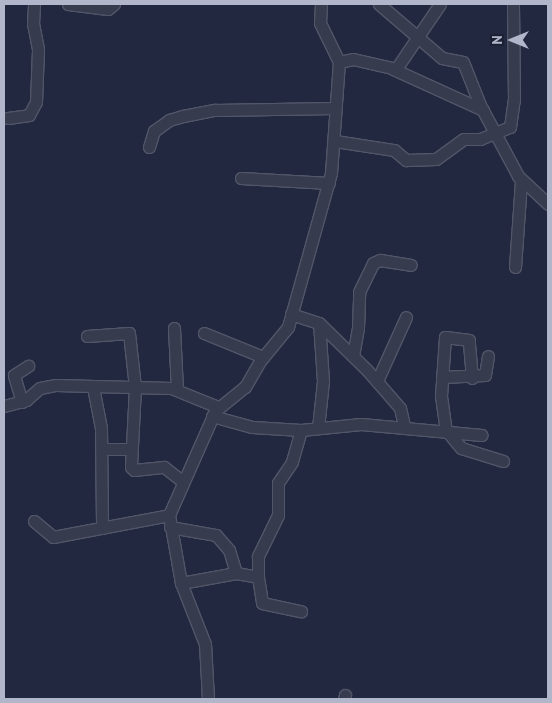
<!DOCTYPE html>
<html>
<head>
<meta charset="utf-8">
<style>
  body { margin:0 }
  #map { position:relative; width:552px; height:703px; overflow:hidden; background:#22283f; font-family:"PT Sans",sans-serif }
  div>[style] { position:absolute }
  .roads { filter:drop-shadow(1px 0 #525669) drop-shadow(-1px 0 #525669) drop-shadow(0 1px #525669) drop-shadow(0 -1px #525669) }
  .minor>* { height:11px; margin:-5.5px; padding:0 5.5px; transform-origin:5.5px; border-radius:5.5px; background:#373b4e }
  span { translate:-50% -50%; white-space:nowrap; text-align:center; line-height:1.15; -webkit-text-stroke:5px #1c2033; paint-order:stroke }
  .frame { position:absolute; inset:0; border:5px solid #b2b6ca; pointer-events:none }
  .north { position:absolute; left:487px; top:15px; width:50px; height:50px; -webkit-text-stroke:4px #1c2033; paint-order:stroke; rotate:270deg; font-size:14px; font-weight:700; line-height:20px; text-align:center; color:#b2b6ca }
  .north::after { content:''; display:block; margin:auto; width:18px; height:22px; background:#b2b6ca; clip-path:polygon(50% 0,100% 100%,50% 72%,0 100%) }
</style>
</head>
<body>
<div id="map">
  <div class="roads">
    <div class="minor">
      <div style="left:68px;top:4px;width:40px;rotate:7.1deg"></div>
      <div style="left:108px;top:9px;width:8px;rotate:-40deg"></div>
      <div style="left:321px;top:4px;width:19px;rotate:93deg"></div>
      <div style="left:320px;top:23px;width:43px;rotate:64deg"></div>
      <div style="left:379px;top:4px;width:83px;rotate:40.6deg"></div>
      <div style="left:442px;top:58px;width:21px;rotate:11deg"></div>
      <div style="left:463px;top:62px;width:46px;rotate:68.4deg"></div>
      <div style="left:480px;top:105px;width:81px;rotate:61.8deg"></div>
      <div style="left:518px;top:176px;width:41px;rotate:43deg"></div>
      <div style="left:393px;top:69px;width:99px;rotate:24.5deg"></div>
      <div style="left:8px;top:118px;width:21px;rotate:-8deg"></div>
      <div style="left:29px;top:115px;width:15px;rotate:-62deg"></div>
      <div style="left:36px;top:102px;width:53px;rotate:-87.8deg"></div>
      <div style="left:38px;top:49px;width:25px;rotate:-101deg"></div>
      <div style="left:33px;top:24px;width:20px;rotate:-87deg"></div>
      <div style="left:335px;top:141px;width:60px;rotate:8.7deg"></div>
      <div style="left:394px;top:150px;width:16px;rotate:40deg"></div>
      <div style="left:406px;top:160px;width:30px;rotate:-2deg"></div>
      <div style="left:436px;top:159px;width:34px;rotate:-36deg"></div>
      <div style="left:464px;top:139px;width:16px"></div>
      <div style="left:480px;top:139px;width:32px;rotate:-22deg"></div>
      <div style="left:510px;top:127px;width:27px;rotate:-82deg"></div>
      <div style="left:514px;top:100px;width:96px;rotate:-90.6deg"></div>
      <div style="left:149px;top:147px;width:17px;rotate:-73deg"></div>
      <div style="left:154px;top:131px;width:19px;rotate:-36deg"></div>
      <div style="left:169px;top:120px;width:15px;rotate:-16deg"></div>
      <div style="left:183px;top:116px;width:33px;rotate:-11deg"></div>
      <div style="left:215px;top:110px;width:119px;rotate:-1deg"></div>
      <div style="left:241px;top:178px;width:88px;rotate:3.3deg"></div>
      <div style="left:515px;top:267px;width:86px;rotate:-86deg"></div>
      <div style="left:291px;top:314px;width:29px;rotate:18deg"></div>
      <div style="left:319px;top:323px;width:67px;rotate:44.4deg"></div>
      <div style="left:367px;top:370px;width:50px;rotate:49deg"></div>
      <div style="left:400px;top:408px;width:18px;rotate:77deg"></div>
      <div style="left:174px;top:328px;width:61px;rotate:87.2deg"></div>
      <div style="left:204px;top:333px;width:64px;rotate:22.1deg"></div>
      <div style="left:87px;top:336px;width:42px;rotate:-4.1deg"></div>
      <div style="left:129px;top:333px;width:54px;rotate:83.7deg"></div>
      <div style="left:135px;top:387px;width:80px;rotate:92.9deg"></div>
      <div style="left:131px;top:467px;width:4px;rotate:45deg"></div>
      <div style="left:134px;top:470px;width:30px;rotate:-6deg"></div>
      <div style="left:164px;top:467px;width:24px;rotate:38deg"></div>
      <div style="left:353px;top:356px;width:28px;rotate:-80deg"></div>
      <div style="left:358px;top:328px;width:36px;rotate:-88deg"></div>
      <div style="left:359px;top:292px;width:32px;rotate:-64deg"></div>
      <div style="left:373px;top:263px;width:8px;rotate:-23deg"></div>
      <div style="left:380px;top:260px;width:31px;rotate:9deg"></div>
      <div style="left:442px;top:377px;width:43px;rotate:-2.7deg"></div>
      <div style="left:485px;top:375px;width:19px;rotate:-81deg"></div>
      <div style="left:472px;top:378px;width:38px;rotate:-95deg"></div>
      <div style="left:469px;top:340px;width:24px;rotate:-173deg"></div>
      <div style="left:445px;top:337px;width:59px;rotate:93.9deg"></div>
      <div style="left:441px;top:396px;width:34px;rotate:82deg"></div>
      <div style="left:446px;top:430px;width:23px;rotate:50deg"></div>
      <div style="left:461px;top:448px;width:44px;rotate:17.2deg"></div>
      <div style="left:377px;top:381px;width:70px;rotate:-65.6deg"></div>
      <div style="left:93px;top:387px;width:42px;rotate:79deg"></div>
      <div style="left:101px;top:428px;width:100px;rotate:89.4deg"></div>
      <div style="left:22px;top:402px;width:28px;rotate:-107deg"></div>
      <div style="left:14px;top:375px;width:17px;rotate:-33deg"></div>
      <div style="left:4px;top:406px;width:23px;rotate:-15deg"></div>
      <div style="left:26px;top:400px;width:18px;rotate:-41deg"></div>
      <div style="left:40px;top:388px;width:16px;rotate:-11deg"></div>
      <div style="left:56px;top:385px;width:115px;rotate:1.5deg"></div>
      <div style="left:171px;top:388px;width:51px;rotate:22deg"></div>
      <div style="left:212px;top:416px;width:41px;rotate:15.4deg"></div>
      <div style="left:252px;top:427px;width:49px;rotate:3.5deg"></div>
      <div style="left:301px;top:430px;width:60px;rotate:-5.7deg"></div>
      <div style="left:361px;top:424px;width:121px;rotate:5.2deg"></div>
      <div style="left:318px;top:428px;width:47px;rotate:-83.9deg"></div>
      <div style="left:323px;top:381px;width:58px;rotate:-93.9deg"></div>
      <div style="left:301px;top:430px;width:33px;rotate:106deg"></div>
      <div style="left:292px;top:462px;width:25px;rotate:124deg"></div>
      <div style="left:278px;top:483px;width:32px;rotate:90deg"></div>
      <div style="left:278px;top:515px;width:46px;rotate:116deg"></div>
      <div style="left:258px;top:556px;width:21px;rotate:90deg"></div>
      <div style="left:258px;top:577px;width:26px;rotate:81deg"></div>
      <div style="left:262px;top:603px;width:40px;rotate:12deg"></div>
      <div style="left:102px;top:449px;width:28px"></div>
      <div style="left:34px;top:521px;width:25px;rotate:40deg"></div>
      <div style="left:53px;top:537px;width:118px;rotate:-10.7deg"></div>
      <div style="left:170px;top:527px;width:47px;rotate:9.9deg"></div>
      <div style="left:216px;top:535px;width:20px;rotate:49deg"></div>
      <div style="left:229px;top:550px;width:24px;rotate:73deg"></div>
      <div style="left:181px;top:583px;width:56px;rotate:-10.3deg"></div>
      <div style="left:236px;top:573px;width:22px;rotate:10deg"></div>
      <div style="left:208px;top:699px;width:55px;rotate:-93.1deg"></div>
      <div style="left:205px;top:644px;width:66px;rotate:-111.5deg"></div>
      <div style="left:181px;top:583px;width:69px;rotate:-100deg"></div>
      <div style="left:169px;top:515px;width:114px;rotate:-66.1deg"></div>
      <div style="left:215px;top:411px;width:38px;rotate:-39deg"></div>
      <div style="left:245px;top:387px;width:30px;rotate:-60deg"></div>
      <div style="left:260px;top:361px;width:44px;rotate:-50.5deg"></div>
      <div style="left:288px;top:327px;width:160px;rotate:-74.4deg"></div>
      <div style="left:331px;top:173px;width:111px;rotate:-85.9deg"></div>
      <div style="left:339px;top:62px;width:14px;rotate:-12deg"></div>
      <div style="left:353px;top:59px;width:44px;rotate:13.1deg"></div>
      <div style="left:396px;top:69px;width:78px;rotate:-55.9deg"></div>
      <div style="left:344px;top:699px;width:4px;rotate:-76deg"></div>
    </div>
  </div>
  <div class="frame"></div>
  <div class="north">N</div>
</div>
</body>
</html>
